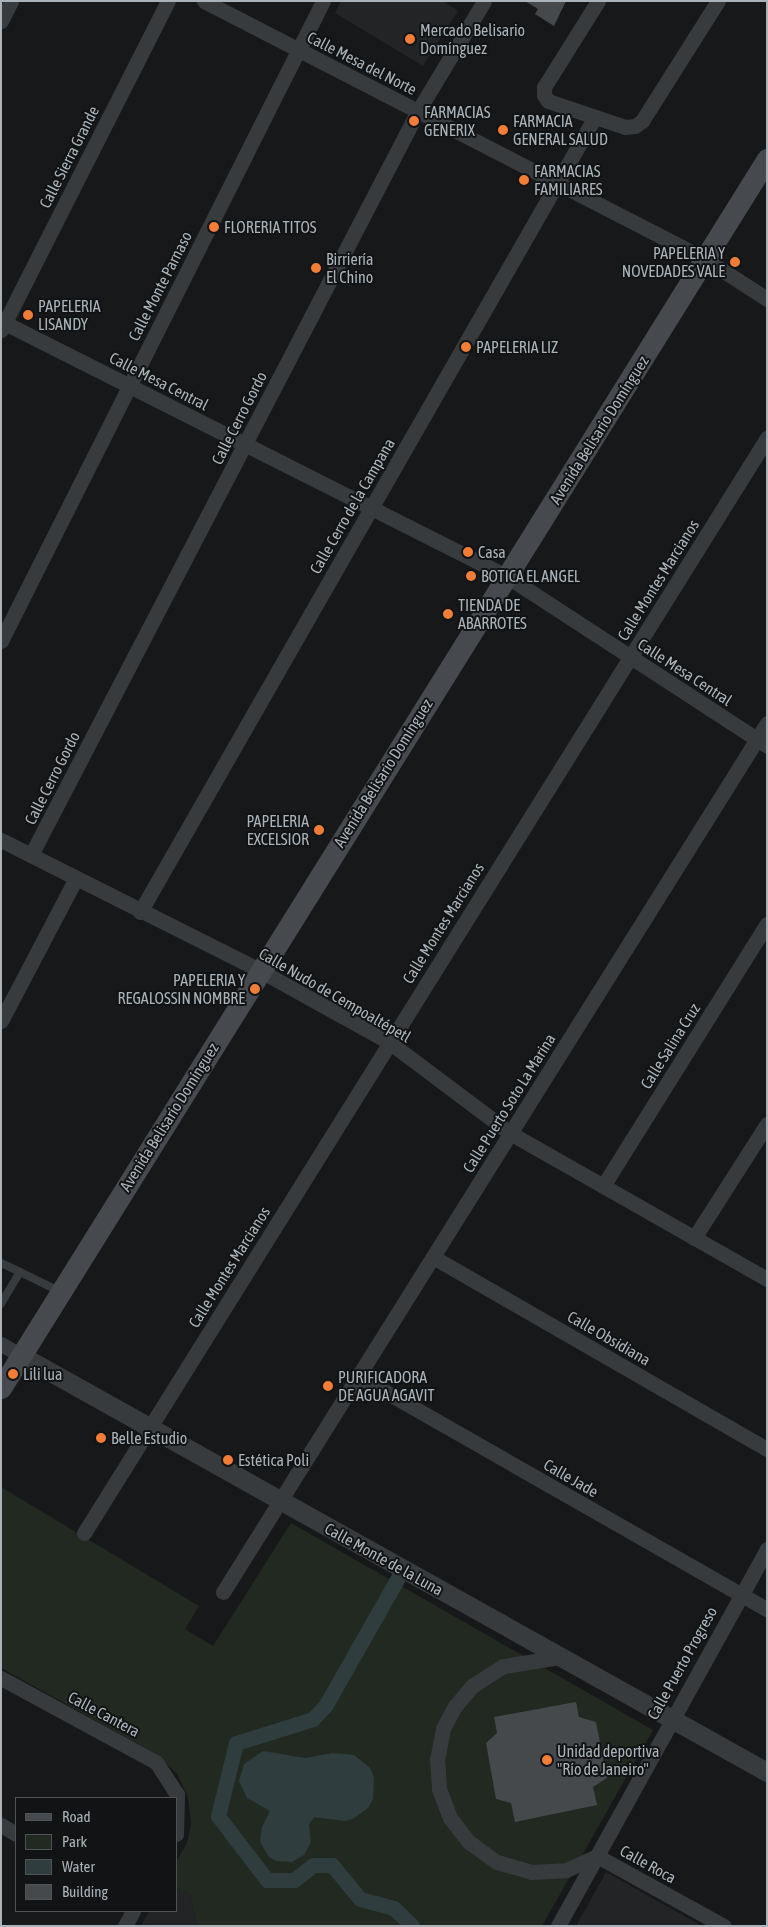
<!DOCTYPE html>
<html>
<head>
<meta charset="utf-8">
<style>
  body { margin:0 }
  #map { position:relative; width:768px; height:1927px; overflow:hidden; background:#171819; font-family:"Asap Condensed",sans-serif }
  div>[style] { position:absolute }
  .built>* { inset:0; background:#232426 }
  .green>* { inset:0; background:#222921 }
  .water>* { inset:0; background:#2f3d3f }
  .canal>* { height:15px; margin:-7.5px; padding:0 7.5px; transform-origin:7.5px; border-radius:7.5px; background:#2f3d3f }
  .building>* { inset:0; background:#46494c }
  .service>* { height:8px; margin:-4px; padding:0 4px; transform-origin:4px; border-radius:4px; background:#383b3e }
  .minor>* { height:15px; margin:-7.5px; padding:0 7.5px; transform-origin:7.5px; border-radius:7.5px; background:#383b3e }
  .tertiary>* { height:19px; margin:-9.5px; padding:0 9.5px; transform-origin:9.5px; border-radius:9.5px; background:#383b3e }
  .secondary>* { height:21px; margin:-10.5px; padding:0 10.5px; transform-origin:10.5px; border-radius:10.5px; background:#464a4e }
  .dots>* { width:14px; height:14px; translate:-50% -50%; box-sizing:border-box; border:2px solid #121314; border-radius:50% }
  span { translate:-50% -50%; white-space:nowrap; text-align:center; line-height:1.15; -webkit-text-stroke:4px #121314; paint-order:stroke }
  .poi-label { font-size:16px; color:#a9b3b9 }
  .left { translate:0 -50%; text-align:left }
  .right { translate:-100% -50%; text-align:right }
  .street-label { font-size:16px; color:#a9b3b9 }
  .frame { position:absolute; inset:0; border:2px solid #a9b3b9; pointer-events:none }
  .legend { position:absolute; left:15px; top:1797px; width:162px; height:115px; box-sizing:border-box; background:#121314; border:1px solid #4e5356; margin:0; padding:6px 9px; list-style:none; font-size:15px; color:#a9b3b9 }
  .legend li { display:flex; align-items:center; gap:10px; height:25px }
  .legend b { width:25px; border:1px solid #4e5356 }
</style>
</head>
<body>
<div id="map">
  <div class="built">
    <div style="clip-path:polygon(341px 1px,443px 1px,458px 11px,423px 66px,335px 13px)"></div>
    <div style="clip-path:polygon(606px 1872px,702px 1926px,576px 1926px)"></div>
    <div style="clip-path:polygon(176px 1888px,190px 1894px,197px 1926px,141px 1926px,149px 1911px,176px 1911px)"></div>
  </div>
  <div class="green">
    <div style="clip-path:polygon(1px 1487px,199px 1606px,185px 1629px,213px 1646px,291px 1523px,653px 1730px,542px 1926px,197px 1926px,190px 1894px,176px 1888px,176px 1862px,187px 1843px,191px 1823px,188px 1798px,178px 1775px,158px 1755px,1px 1668px)"></div>
  </div>
  <div class="water">
    <div style="clip-path:polygon(263px 1751px,305px 1758px,333px 1753px,354px 1755px,370px 1768px,374px 1777px,373px 1799px,368px 1808px,353px 1819px,345px 1821px,314px 1817px,309px 1825px,311px 1842px,304px 1855px,292px 1862px,276px 1861px,269px 1857px,260px 1842px,262px 1827px,270px 1811px,247px 1798px,239px 1781px,244px 1764px)"></div>
  </div>
  <div class="canal">
    <div style="left:399px;top:1576px;width:150px;rotate:119.6deg"></div>
    <div style="left:325px;top:1706px;width:18px;rotate:133deg"></div>
    <div style="left:313px;top:1719px;width:81px;rotate:162.7deg"></div>
    <div style="left:236px;top:1743px;width:75px;rotate:103.9deg"></div>
    <div style="left:218px;top:1816px;width:81px;rotate:52.6deg"></div>
    <div style="left:267px;top:1880px;width:27px"></div>
    <div style="left:294px;top:1880px;width:24px;rotate:-38deg"></div>
    <div style="left:313px;top:1865px;width:19px"></div>
    <div style="left:332px;top:1865px;width:44px;rotate:50.5deg"></div>
    <div style="left:360px;top:1899px;width:35px;rotate:15deg"></div>
    <div style="left:394px;top:1908px;width:25px;rotate:45deg"></div>
  </div>
  <div class="building">
    <div style="clip-path:polygon(525px 1px,566px 1px,554px 26px,535px 14px,538px 9px)"></div>
    <div style="clip-path:polygon(576px 1702px,579px 1717px,596px 1722px,607px 1778px,593px 1787px,597px 1805px,515px 1822px,511px 1803px,496px 1799px,486px 1743px,497px 1733px,494px 1717px)"></div>
  </div>
  <div class="service">
    <div style="left:1px;top:1263px;width:21px;rotate:25deg"></div>
    <div style="left:20px;top:1272px;width:37px;rotate:121deg"></div>
    <div style="left:20px;top:1272px;width:43px;rotate:26deg"></div>
  </div>
  <div class="minor">
    <div style="left:204px;top:1px;width:564px;rotate:27.25deg"></div>
    <div style="left:705px;top:259px;width:74px;rotate:32.8deg"></div>
    <div style="left:598px;top:1px;width:102px;rotate:122.1deg"></div>
    <div style="left:544px;top:87px;width:8px;rotate:90deg"></div>
    <div style="left:544px;top:95px;width:7px;rotate:56deg"></div>
    <div style="left:548px;top:101px;width:81px;rotate:18.7deg"></div>
    <div style="left:625px;top:127px;width:10px;rotate:-6deg"></div>
    <div style="left:635px;top:126px;width:9px;rotate:-36deg"></div>
    <div style="left:642px;top:121px;width:142px;rotate:-57.7deg"></div>
    <div style="left:1px;top:21px;width:22px;rotate:-63deg"></div>
    <div style="left:1px;top:321px;width:568px;rotate:26.79deg"></div>
    <div style="left:508px;top:577px;width:309px;rotate:33.1deg"></div>
    <div style="left:1px;top:330px;width:369px;rotate:-63.1deg"></div>
    <div style="left:1px;top:641px;width:716px;rotate:-63.29deg"></div>
    <div style="left:1px;top:840px;width:289px;rotate:26.7deg"></div>
    <div style="left:259px;top:970px;width:149px;rotate:29deg"></div>
    <div style="left:389px;top:1042px;width:151px;rotate:36.9deg"></div>
    <div style="left:510px;top:1133px;width:296px;rotate:29.6deg"></div>
    <div style="left:31px;top:855px;width:839px;rotate:-62.52deg"></div>
    <div style="left:418px;top:111px;width:128px;rotate:-59deg"></div>
    <div style="left:140px;top:912px;width:916px;rotate:-60.22deg"></div>
    <div style="left:1px;top:1021px;width:159px;rotate:-62.3deg"></div>
    <div style="left:603px;top:1186px;width:309px;rotate:-58deg"></div>
    <div style="left:694px;top:1238px;width:135px;rotate:-57.4deg"></div>
    <div style="left:433px;top:1257px;width:385px;rotate:29.9deg"></div>
    <div style="left:1px;top:1344px;width:24px;rotate:30deg"></div>
    <div style="left:358px;top:1376px;width:471px;rotate:29.7deg"></div>
    <div style="left:84px;top:1533px;width:1291px;rotate:-58.05deg"></div>
    <div style="left:223px;top:1592px;width:1025px;rotate:-57.95deg"></div>
    <div style="left:560px;top:1657px;width:58px;rotate:171deg"></div>
    <div style="left:503px;top:1666px;width:37px;rotate:147deg"></div>
    <div style="left:472px;top:1686px;width:26px;rotate:130deg"></div>
    <div style="left:455px;top:1706px;width:26px;rotate:118deg"></div>
    <div style="left:443px;top:1729px;width:31px;rotate:101deg"></div>
    <div style="left:437px;top:1759px;width:30px;rotate:86deg"></div>
    <div style="left:439px;top:1789px;width:31px;rotate:69deg"></div>
    <div style="left:450px;top:1818px;width:31px;rotate:52deg"></div>
    <div style="left:469px;top:1842px;width:34px;rotate:36deg"></div>
    <div style="left:497px;top:1862px;width:35px;rotate:16deg"></div>
    <div style="left:531px;top:1872px;width:35px;rotate:-3deg"></div>
    <div style="left:566px;top:1870px;width:34px;rotate:-24deg"></div>
    <div style="left:597px;top:1856px;width:145px;rotate:28.9deg"></div>
    <div style="left:1px;top:1678px;width:176px;rotate:28.5deg"></div>
    <div style="left:156px;top:1762px;width:38px;rotate:57deg"></div>
    <div style="left:177px;top:1794px;width:40px;rotate:91.4deg"></div>
    <div style="left:1px;top:1825px;width:17px;rotate:31deg"></div>
    <div style="left:125px;top:1926px;width:17px;rotate:-62deg"></div>
    <div style="left:558px;top:1926px;width:431px;rotate:-61deg"></div>
  </div>
  <div class="tertiary">
    <div style="left:22px;top:1356px;width:853px;rotate:29.18deg"></div>
  </div>
  <div class="secondary">
    <div style="left:1px;top:1388px;width:1448px;rotate:-58.07deg"></div>
  </div>
  <div class="dots">
    <div style="left:410px;top:39px;background:#f27d36"></div>
    <div style="left:414px;top:121px;background:#f27d36"></div>
    <div style="left:503px;top:130px;background:#f27d36"></div>
    <div style="left:524px;top:180px;background:#f27d36"></div>
    <div style="left:214px;top:227px;background:#f27d36"></div>
    <div style="left:735px;top:262px;background:#f27d36"></div>
    <div style="left:316px;top:268px;background:#f27d36"></div>
    <div style="left:28px;top:315px;background:#f27d36"></div>
    <div style="left:466px;top:347px;background:#f27d36"></div>
    <div style="left:468px;top:552px;background:#f27d36"></div>
    <div style="left:471px;top:576px;background:#f27d36"></div>
    <div style="left:448px;top:614px;background:#f27d36"></div>
    <div style="left:319px;top:830px;background:#f27d36"></div>
    <div style="left:255px;top:989px;background:#f27d36"></div>
    <div style="left:13px;top:1374px;background:#f27d36"></div>
    <div style="left:328px;top:1386px;background:#f27d36"></div>
    <div style="left:101px;top:1438px;background:#f27d36"></div>
    <div style="left:228px;top:1460px;background:#f27d36"></div>
    <div style="left:547px;top:1760px;background:#f27d36"></div>
  </div>
  <div class="poi-label">
    <span class="left" style="left:420px;top:39px">Mercado Belisario<br>Domínguez</span>
    <span class="left" style="left:424px;top:121px">FARMACIAS<br>GENERIX</span>
    <span class="left" style="left:513px;top:130px">FARMACIA<br>GENERAL SALUD</span>
    <span class="left" style="left:534px;top:180px">FARMACIAS<br>FAMILIARES</span>
    <span class="left" style="left:224px;top:227px">FLORERIA TITOS</span>
    <span class="right" style="left:725px;top:262px">PAPELERIA Y<br>NOVEDADES VALE</span>
    <span class="left" style="left:326px;top:268px">Birriería<br>El Chino</span>
    <span class="left" style="left:38px;top:315px">PAPELERIA<br>LISANDY</span>
    <span class="left" style="left:476px;top:347px">PAPELERIA LIZ</span>
    <span class="left" style="left:478px;top:552px">Casa</span>
    <span class="left" style="left:481px;top:576px">BOTICA EL ANGEL</span>
    <span class="left" style="left:458px;top:614px">TIENDA DE<br>ABARROTES</span>
    <span class="right" style="left:309px;top:830px">PAPELERIA<br>EXCELSIOR</span>
    <span class="right" style="left:245px;top:989px">PAPELERIA Y<br>REGALOSSIN NOMBRE</span>
    <span class="left" style="left:23px;top:1374px">Lili lua</span>
    <span class="left" style="left:338px;top:1386px">PURIFICADORA<br>DE AGUA AGAVIT</span>
    <span class="left" style="left:111px;top:1438px">Belle Estudio</span>
    <span class="left" style="left:238px;top:1460px">Estética Poli</span>
    <span class="left" style="left:557px;top:1760px">Unidad deportiva<br>"Río de Janeiro"</span>
  </div>
  <div class="street-label">
    <span style="left:362px;top:63px;rotate:27deg">Calle Mesa del Norte</span>
    <span style="left:69px;top:157px;rotate:-63deg">Calle Sierra Grande</span>
    <span style="left:160px;top:286px;rotate:-63deg">Calle Monte Parnaso</span>
    <span style="left:159px;top:381px;rotate:27deg">Calle Mesa Central</span>
    <span style="left:239px;top:418px;rotate:-63deg">Calle Cerro Gordo</span>
    <span style="left:599px;top:430px;rotate:-58deg">Avenida Belisario Domínguez</span>
    <span style="left:352px;top:506px;rotate:-60deg">Calle Cerro de la Campana</span>
    <span style="left:658px;top:580px;rotate:-58deg">Calle Montes Marcianos</span>
    <span style="left:685px;top:672px;rotate:33deg">Calle Mesa Central</span>
    <span style="left:383px;top:773px;rotate:-58deg">Avenida Belisario Domínguez</span>
    <span style="left:52px;top:778px;rotate:-63deg">Calle Cerro Gordo</span>
    <span style="left:443px;top:923px;rotate:-58deg">Calle Montes Marcianos</span>
    <span style="left:335px;top:995px;rotate:30deg">Calle Nudo de Cempoaltépetl</span>
    <span style="left:670px;top:1046px;rotate:-58deg">Calle Salina Cruz</span>
    <span style="left:509px;top:1103px;rotate:-58deg">Calle Puerto Soto La Marina</span>
    <span style="left:169px;top:1117px;rotate:-58deg">Avenida Belisario Domínguez</span>
    <span style="left:229px;top:1267px;rotate:-58deg">Calle Montes Marcianos</span>
    <span style="left:609px;top:1338px;rotate:30deg">Calle Obsidiana</span>
    <span style="left:571px;top:1478px;rotate:30deg">Calle Jade</span>
    <span style="left:384px;top:1559px;rotate:29deg">Calle Monte de la Luna</span>
    <span style="left:682px;top:1663px;rotate:-61deg">Calle Puerto Progreso</span>
    <span style="left:104px;top:1714px;rotate:28deg">Calle Cantera</span>
    <span style="left:648px;top:1864px;rotate:29deg">Calle Roca</span>
  </div>
  <div class="frame"></div>
  <ul class="legend">
  <li><b style="height:6px;background:#464a4e"></b>Road</li>
  <li><b style="height:14px;background:#222921"></b>Park</li>
  <li><b style="height:14px;background:#2f3d3f"></b>Water</li>
  <li><b style="height:14px;background:#46494c"></b>Building</li>
  </ul>
</div>
</body>
</html>
